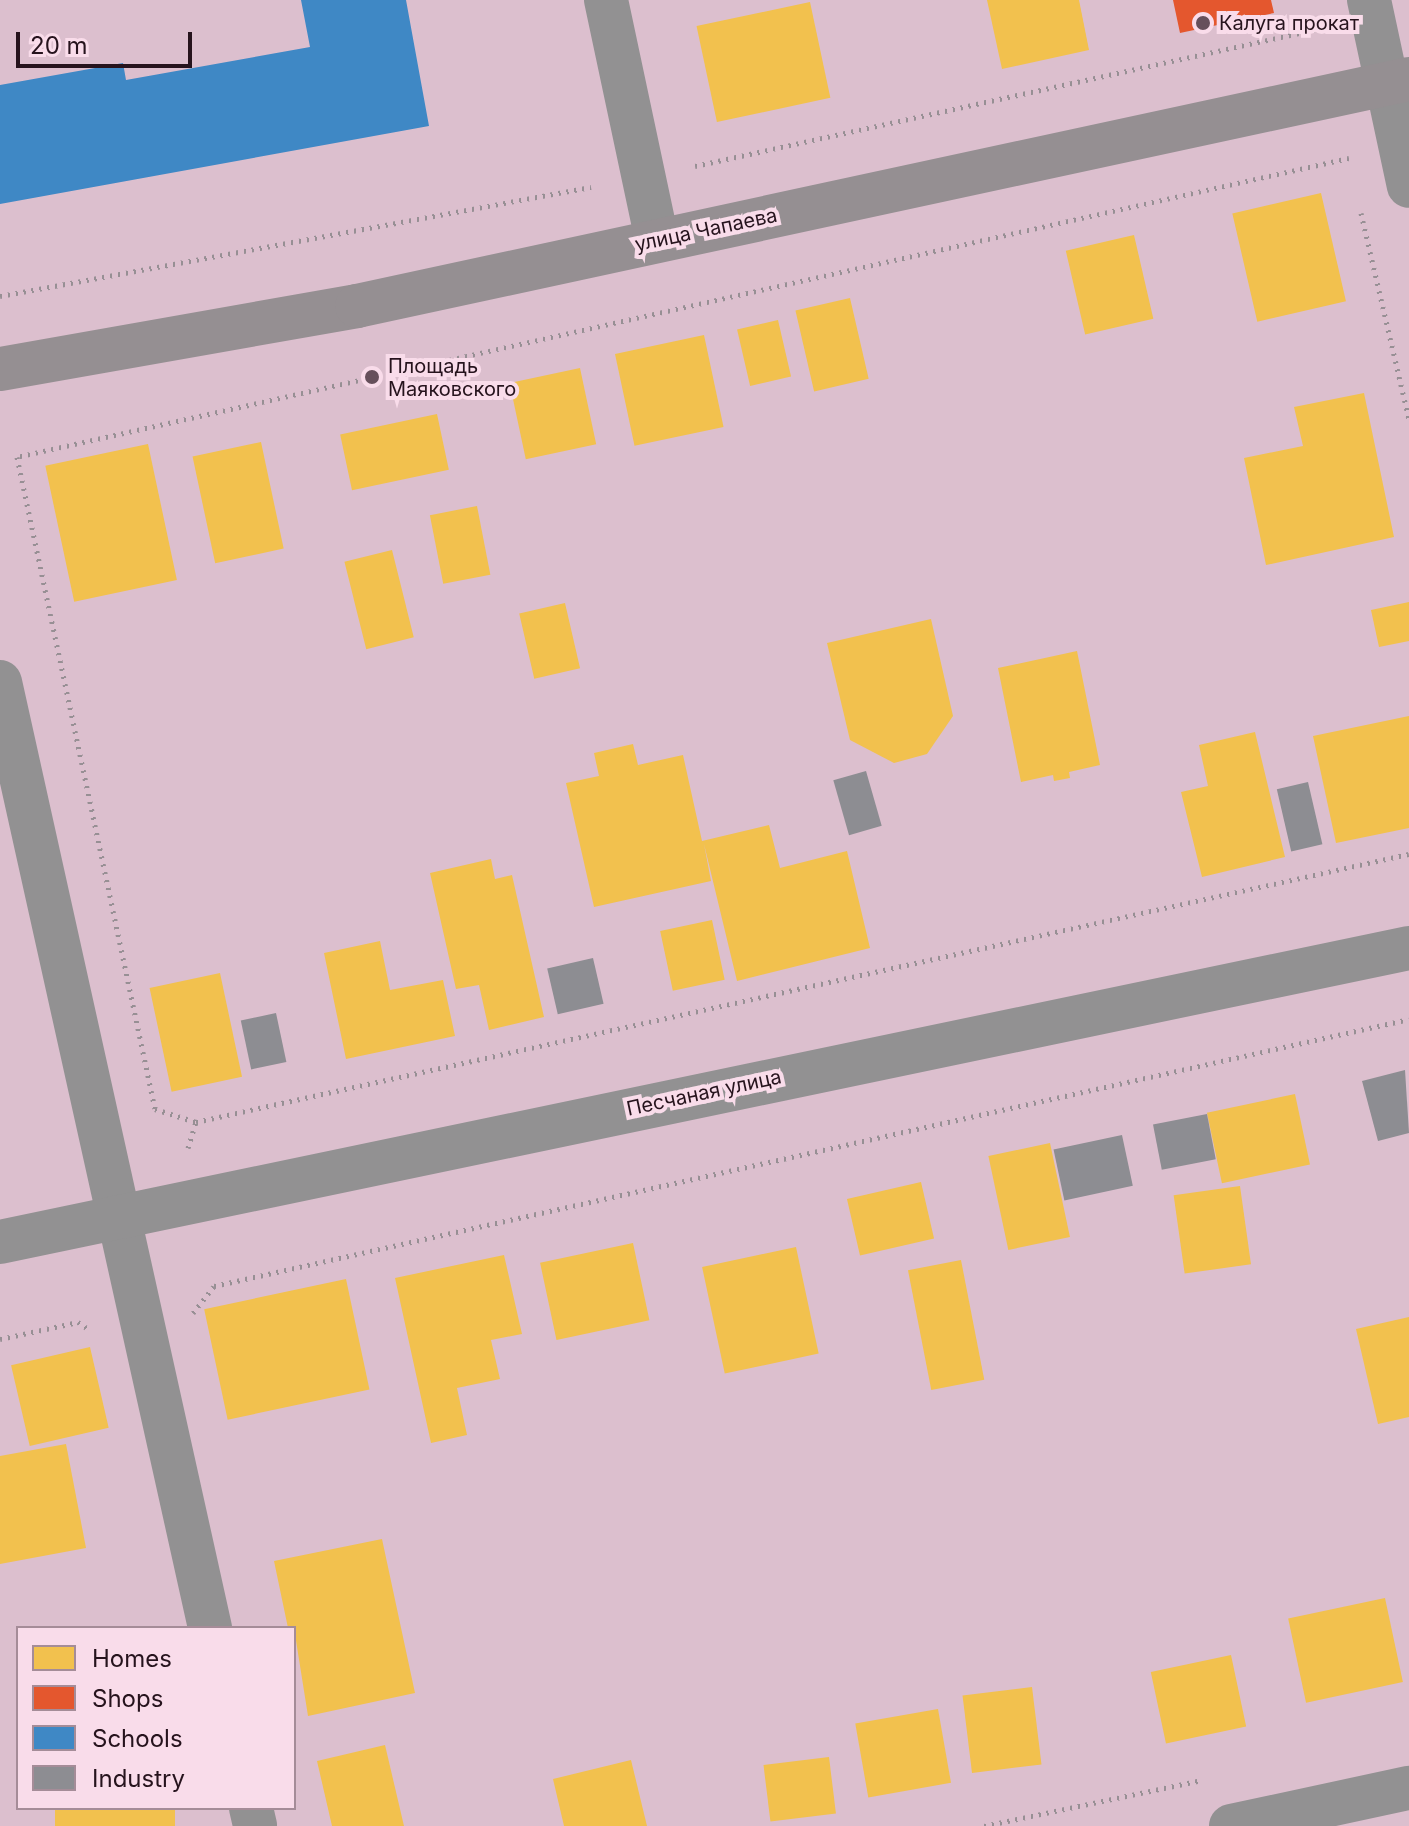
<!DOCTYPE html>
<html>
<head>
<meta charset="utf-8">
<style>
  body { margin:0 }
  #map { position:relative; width:1409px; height:1826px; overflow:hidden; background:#dcbfce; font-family:Inter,sans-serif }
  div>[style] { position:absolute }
  .homes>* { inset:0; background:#f2c14e; transform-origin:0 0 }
  .shops>* { inset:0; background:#e4572e }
  .schools>* { inset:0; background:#3f88c5 }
  .industry>* { inset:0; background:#8d8d92; transform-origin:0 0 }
  .path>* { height:5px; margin-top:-2.5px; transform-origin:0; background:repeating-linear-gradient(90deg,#978f94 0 2px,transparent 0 8px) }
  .minor>* { height:44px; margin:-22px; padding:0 22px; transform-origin:22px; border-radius:22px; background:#929192 }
  .secondary>* { height:44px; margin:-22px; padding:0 22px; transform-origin:22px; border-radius:22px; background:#958f92 }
  .dots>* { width:22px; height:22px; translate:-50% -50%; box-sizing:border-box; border:4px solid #f9dcea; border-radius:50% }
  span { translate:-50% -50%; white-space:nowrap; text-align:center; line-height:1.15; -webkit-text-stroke:8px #f9dcea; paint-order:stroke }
  .poi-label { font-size:20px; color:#26131d }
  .left { translate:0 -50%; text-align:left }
  .street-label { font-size:20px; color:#26131d }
  .legend { position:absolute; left:16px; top:1626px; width:280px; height:184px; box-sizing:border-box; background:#f9dcea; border:2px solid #a58c98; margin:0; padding:10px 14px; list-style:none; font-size:24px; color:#26131d }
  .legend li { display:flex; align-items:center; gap:16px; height:40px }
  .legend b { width:40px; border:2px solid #a58c98 }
  .scale { position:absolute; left:16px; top:32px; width:176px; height:36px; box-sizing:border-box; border:4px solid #26131d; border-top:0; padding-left:10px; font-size:24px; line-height:28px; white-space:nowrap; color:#26131d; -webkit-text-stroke:6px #f9dcea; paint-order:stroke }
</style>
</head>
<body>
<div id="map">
  <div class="homes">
    <div style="clip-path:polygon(987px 0,1079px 0,1089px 50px,1002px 69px)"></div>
    <div style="left:810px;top:2px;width:98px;height:116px;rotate:78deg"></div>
    <div style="left:1321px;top:193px;width:111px;height:91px;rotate:77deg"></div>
    <div style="left:1134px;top:235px;width:86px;height:70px;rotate:77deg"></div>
    <div style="left:850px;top:298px;width:83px;height:56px;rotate:77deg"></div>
    <div style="left:778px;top:320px;width:58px;height:42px;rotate:77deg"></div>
    <div style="left:704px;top:335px;width:94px;height:91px;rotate:78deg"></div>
    <div style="left:580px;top:368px;width:78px;height:72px;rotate:78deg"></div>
    <div style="clip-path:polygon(1364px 393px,1394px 537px,1266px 565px,1244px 458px,1303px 446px,1294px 407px)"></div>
    <div style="left:437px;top:414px;width:57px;height:99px;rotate:78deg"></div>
    <div style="left:261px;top:442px;width:109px;height:70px;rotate:78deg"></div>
    <div style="left:148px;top:444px;width:139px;height:105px;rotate:78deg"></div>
    <div style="left:477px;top:506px;width:70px;height:48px;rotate:79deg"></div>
    <div style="left:392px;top:550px;width:90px;height:49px;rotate:76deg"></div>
    <div style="clip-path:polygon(1409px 602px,1409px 641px,1379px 647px,1371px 610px)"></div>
    <div style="left:565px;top:603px;width:67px;height:47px;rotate:77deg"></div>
    <div style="clip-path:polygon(931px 619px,953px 716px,927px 754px,894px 763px,850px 740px,827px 643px)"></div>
    <div style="clip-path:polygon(1077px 651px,1100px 765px,1069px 772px,1070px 778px,1054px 781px,1053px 775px,1021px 782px,998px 668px)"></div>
    <div style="clip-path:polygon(1409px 716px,1409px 828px,1336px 843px,1313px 736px)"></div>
    <div style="clip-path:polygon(1255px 732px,1285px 857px,1202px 877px,1181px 792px,1208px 786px,1199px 745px)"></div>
    <div style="clip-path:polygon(633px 744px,638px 765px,683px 755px,702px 841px,769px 825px,780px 868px,847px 851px,870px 948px,737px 981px,704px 844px,711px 881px,594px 907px,566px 783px,599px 776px,594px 753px)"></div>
    <div style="clip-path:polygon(491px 859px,495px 879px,512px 875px,544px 1017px,489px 1030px,479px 985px,456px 989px,430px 873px)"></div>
    <div style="left:712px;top:920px;width:61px;height:53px;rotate:78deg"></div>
    <div style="clip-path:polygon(380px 941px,390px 990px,443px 980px,455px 1036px,346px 1059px,324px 953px)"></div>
    <div style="left:220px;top:973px;width:106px;height:72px;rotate:78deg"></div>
    <div style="left:1295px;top:1094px;width:72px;height:90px;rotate:78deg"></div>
    <div style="left:1050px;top:1143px;width:96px;height:63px;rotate:78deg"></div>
    <div style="left:921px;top:1182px;width:58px;height:76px;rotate:77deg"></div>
    <div style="left:1240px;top:1186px;width:79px;height:67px;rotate:82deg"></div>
    <div style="left:633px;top:1243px;width:79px;height:95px;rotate:78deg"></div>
    <div style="left:796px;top:1247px;width:109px;height:96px;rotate:78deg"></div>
    <div style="clip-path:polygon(504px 1255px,522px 1334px,491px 1340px,500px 1379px,457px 1388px,467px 1435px,431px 1443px,395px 1278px)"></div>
    <div style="left:961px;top:1260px;width:122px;height:54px;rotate:79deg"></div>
    <div style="left:346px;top:1279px;width:113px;height:145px;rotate:78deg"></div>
    <div style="clip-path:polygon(1409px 1317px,1409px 1417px,1378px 1424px,1356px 1329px)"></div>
    <div style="left:90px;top:1347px;width:83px;height:81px;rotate:77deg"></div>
    <div style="clip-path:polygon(66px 1444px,86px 1548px,0 1564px,0 1456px)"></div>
    <div style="clip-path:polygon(382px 1539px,415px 1693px,308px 1716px,294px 1628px,288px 1628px,274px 1561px)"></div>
    <div style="left:1385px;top:1598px;width:86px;height:99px;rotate:78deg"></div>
    <div style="left:1231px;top:1655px;width:73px;height:82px;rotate:78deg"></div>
    <div style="left:1032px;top:1687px;width:78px;height:70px;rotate:83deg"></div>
    <div style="left:938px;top:1709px;width:75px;height:84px;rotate:80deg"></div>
    <div style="clip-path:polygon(385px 1745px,404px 1826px,332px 1826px,317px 1761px)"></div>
    <div style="left:829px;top:1757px;width:57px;height:66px;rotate:83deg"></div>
    <div style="clip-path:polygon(631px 1760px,647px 1826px,564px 1826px,553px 1779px)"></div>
    <div style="left:55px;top:1808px;width:120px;height:18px"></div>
  </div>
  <div class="shops">
    <div style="clip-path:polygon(1173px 0,1271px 0,1274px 13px,1180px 33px)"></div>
  </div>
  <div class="schools">
    <div style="clip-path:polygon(301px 0,406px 0,429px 126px,0 204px,0 85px,123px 63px,126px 80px,310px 47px)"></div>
  </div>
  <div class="industry">
    <div style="left:866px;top:771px;width:57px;height:34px;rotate:74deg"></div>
    <div style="left:1308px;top:782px;width:64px;height:32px;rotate:77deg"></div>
    <div style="left:593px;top:958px;width:47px;height:47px;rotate:77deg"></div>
    <div style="left:276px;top:1013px;width:50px;height:36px;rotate:78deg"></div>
    <div style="clip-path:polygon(1405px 1070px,1409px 1133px,1378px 1141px,1362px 1081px)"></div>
    <div style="left:1207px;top:1114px;width:46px;height:55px;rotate:79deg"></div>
    <div style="left:1122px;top:1135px;width:52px;height:70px;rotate:78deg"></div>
  </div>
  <div class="path">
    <div style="left:1349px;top:158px;width:1365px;rotate:167.35deg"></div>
    <div style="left:17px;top:457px;width:666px;rotate:78.05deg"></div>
    <div style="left:155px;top:1109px;width:43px;rotate:17.6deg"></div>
    <div style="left:196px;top:1122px;width:1242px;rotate:-12.46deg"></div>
    <div style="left:695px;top:166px;width:642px;rotate:-12.41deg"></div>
    <div style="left:1361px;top:213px;width:212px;rotate:76.9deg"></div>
    <div style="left:0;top:296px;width:601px;rotate:-10.45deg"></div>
    <div style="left:188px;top:1148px;width:27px;rotate:-73deg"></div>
    <div style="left:193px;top:1313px;width:34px;rotate:-52deg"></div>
    <div style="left:214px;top:1286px;width:1224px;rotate:-12.59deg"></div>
    <div style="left:0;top:1339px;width:80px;rotate:-12.3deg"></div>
    <div style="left:78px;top:1322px;width:14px;rotate:34deg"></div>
    <div style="left:984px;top:1826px;width:223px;rotate:-11.9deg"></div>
  </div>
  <div class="minor">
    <div style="left:606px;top:0;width:245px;rotate:78deg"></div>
    <div style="left:1369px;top:0;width:190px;rotate:77.9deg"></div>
    <div style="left:0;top:682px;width:969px;rotate:77.48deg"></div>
    <div style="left:0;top:1242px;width:1439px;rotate:-11.79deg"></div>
    <div style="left:251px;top:1808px;width:18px;rotate:77deg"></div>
    <div style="left:1231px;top:1826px;width:182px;rotate:-12.1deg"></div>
  </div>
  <div class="secondary">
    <div style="left:0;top:369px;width:363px;rotate:-10deg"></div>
    <div style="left:357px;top:306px;width:1076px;rotate:-12.18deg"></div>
  </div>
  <div class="dots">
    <div style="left:1203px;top:23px;background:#664f5b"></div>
    <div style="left:372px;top:377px;background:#664f5b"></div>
  </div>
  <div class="poi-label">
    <span class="left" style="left:1219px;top:23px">Калуга прокат</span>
    <span class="left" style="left:388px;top:378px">Площадь<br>Маяковского</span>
  </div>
  <div class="street-label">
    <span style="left:706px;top:230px;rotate:-12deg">улица Чапаева</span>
    <span style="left:704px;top:1093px;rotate:-12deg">Песчаная улица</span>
  </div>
  <ul class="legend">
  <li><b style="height:22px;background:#f2c14e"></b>Homes</li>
  <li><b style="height:22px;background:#e4572e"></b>Shops</li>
  <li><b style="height:22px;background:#3f88c5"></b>Schools</li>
  <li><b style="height:22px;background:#8d8d92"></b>Industry</li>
  </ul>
  <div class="scale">20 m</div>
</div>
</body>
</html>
